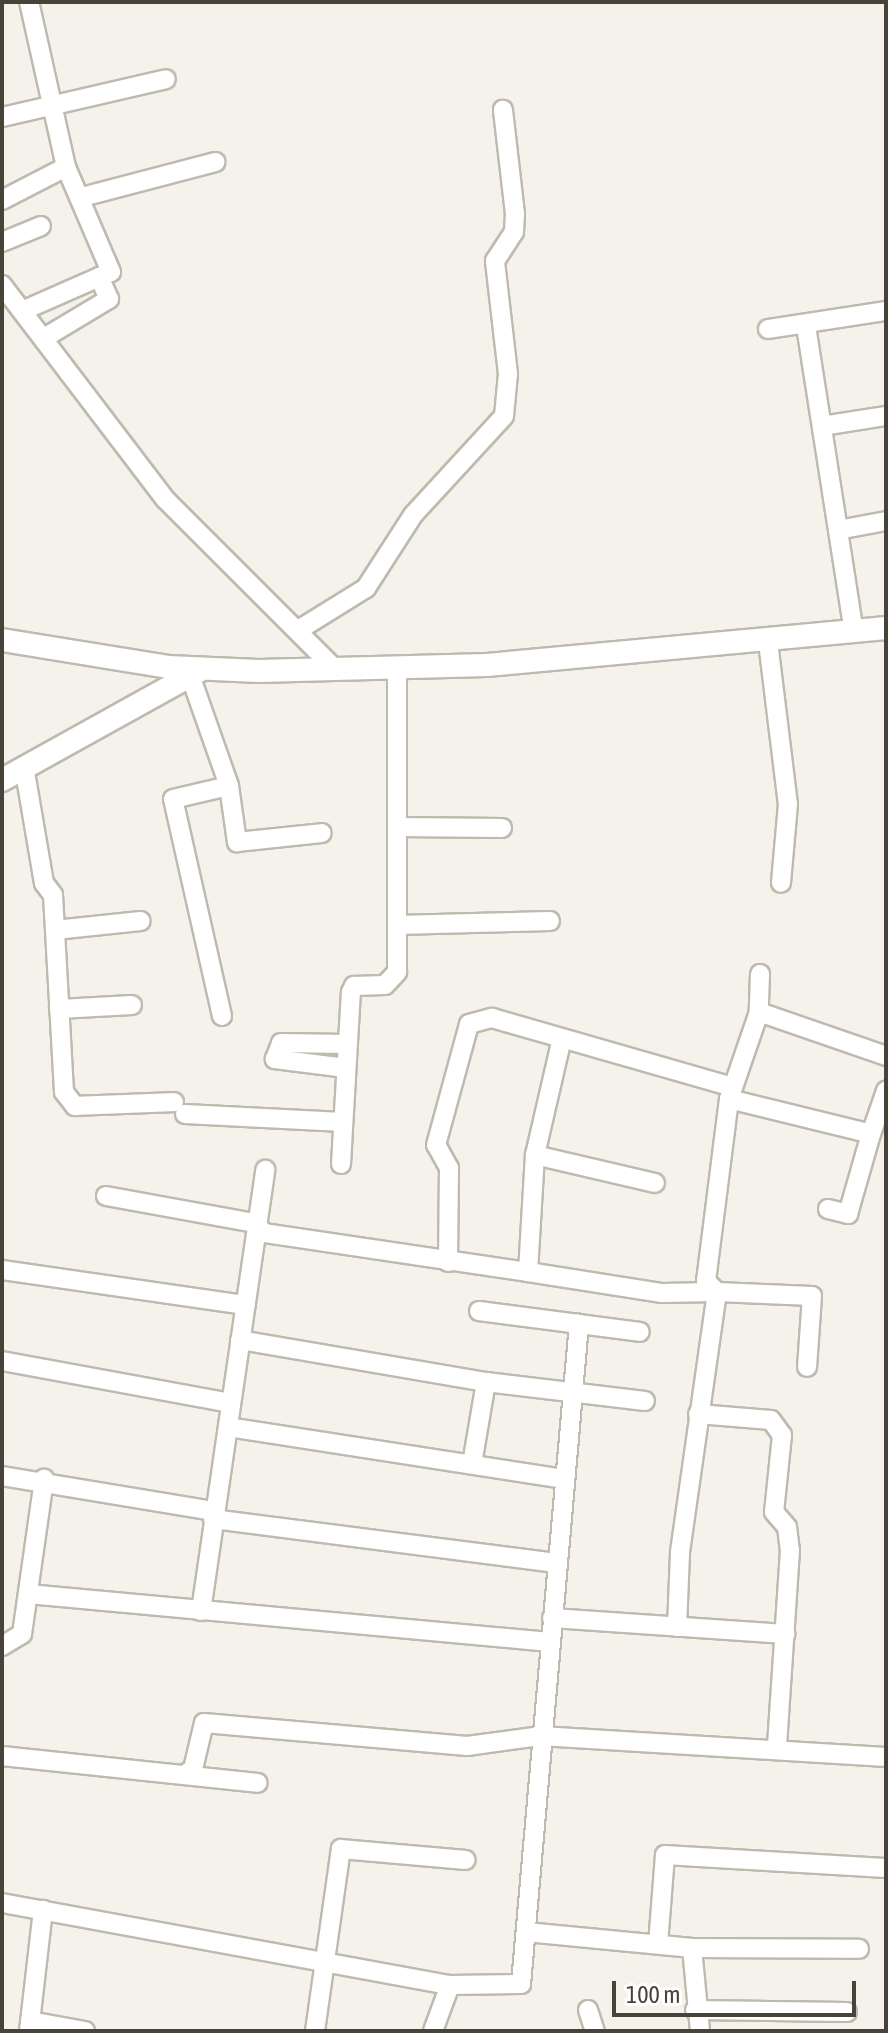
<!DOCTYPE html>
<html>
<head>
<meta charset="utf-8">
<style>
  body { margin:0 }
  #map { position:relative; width:888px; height:2033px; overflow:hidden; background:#f4f2eb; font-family:"Asap Condensed",sans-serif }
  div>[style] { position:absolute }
  .roads { filter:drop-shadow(2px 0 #bfbaae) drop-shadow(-2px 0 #bfbaae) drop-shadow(0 2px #bfbaae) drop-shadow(0 -2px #bfbaae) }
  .minor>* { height:18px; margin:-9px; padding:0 9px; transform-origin:9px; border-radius:9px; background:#fff }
  .tertiary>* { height:22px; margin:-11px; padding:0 11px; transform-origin:11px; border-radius:11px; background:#fff }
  span { translate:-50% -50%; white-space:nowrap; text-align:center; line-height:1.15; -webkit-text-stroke:7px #fff; paint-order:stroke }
  .frame { position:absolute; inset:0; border:4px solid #484339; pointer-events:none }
  .scale { position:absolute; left:612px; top:1981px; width:244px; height:36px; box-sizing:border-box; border:4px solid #484339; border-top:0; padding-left:10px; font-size:24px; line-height:28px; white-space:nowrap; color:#484339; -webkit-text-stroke:6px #fff; paint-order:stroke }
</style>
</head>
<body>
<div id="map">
  <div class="roads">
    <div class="minor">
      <div style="left:2px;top:117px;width:168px;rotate:-13deg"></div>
      <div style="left:82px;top:197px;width:138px;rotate:-14.7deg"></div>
      <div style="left:2px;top:200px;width:72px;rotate:-27.3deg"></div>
      <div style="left:2px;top:242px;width:42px;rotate:-22.3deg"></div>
      <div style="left:2px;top:285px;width:270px;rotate:52.7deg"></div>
      <div style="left:166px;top:500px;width:240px;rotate:45deg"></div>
      <div style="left:22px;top:311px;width:97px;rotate:-23.7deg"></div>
      <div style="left:111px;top:272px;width:114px;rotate:-113.2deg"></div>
      <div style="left:66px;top:167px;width:169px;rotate:-102.6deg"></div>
      <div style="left:806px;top:326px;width:310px;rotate:81.1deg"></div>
      <div style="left:768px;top:329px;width:119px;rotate:-8.7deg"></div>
      <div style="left:44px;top:338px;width:76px;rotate:-31deg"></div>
      <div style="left:109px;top:299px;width:24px;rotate:-114deg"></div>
      <div style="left:822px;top:426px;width:65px;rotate:-8.9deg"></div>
      <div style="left:838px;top:530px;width:49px;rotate:-10.6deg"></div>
      <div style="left:300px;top:629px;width:78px;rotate:-31.8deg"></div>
      <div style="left:366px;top:588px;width:87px;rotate:-57.2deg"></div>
      <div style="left:413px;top:515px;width:134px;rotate:-47.4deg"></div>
      <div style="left:504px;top:416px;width:42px;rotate:-84.6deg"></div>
      <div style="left:508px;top:374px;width:114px;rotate:-96.6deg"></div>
      <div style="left:495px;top:261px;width:35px;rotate:-57deg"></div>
      <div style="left:514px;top:232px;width:18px;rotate:-87deg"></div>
      <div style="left:515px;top:214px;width:105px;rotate:-96.6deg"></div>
      <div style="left:768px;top:642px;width:163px;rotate:83deg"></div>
      <div style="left:788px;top:804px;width:79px;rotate:95.1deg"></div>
      <div style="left:190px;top:675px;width:118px;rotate:70.6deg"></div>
      <div style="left:229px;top:786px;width:57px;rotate:81.9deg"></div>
      <div style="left:237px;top:842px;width:85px;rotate:-6deg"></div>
      <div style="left:25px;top:772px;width:113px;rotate:80.3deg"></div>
      <div style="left:44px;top:883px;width:15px;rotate:53deg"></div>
      <div style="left:53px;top:895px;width:197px;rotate:86.8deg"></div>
      <div style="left:64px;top:1092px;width:18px;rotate:52deg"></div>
      <div style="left:75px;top:1106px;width:99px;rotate:-2.3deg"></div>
      <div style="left:397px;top:827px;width:105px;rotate:0.5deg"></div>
      <div style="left:397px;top:925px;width:153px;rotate:-1.5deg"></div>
      <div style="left:55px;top:930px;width:86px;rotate:-6deg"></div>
      <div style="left:760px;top:974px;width:38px;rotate:92deg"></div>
      <div style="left:759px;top:1012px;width:92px;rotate:109deg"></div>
      <div style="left:729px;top:1099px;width:146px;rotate:13.8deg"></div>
      <div style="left:871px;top:1134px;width:46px;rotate:-70.8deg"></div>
      <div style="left:59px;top:1009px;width:73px;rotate:-3.1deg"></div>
      <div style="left:759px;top:1012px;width:134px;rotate:19.1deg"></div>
      <div style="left:222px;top:1016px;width:222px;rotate:-102.7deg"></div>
      <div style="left:173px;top:799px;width:57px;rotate:-13.1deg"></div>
      <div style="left:346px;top:1068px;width:72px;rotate:-172.8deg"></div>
      <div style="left:275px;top:1059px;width:17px;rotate:-69deg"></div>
      <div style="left:281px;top:1043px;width:66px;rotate:0.9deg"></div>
      <div style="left:729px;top:1099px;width:183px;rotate:97.2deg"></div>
      <div style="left:706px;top:1281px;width:16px;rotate:45deg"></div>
      <div style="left:717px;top:1292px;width:95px;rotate:2.4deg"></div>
      <div style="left:812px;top:1296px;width:71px;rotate:94deg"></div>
      <div style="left:185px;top:1114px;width:158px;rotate:2.9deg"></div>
      <div style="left:535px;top:1155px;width:123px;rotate:13.1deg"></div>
      <div style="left:341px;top:1164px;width:172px;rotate:-86.7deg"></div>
      <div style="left:351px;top:992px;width:7px;rotate:-63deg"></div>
      <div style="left:354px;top:986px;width:31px;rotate:-2deg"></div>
      <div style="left:385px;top:985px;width:18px;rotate:-47deg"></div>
      <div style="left:397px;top:972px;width:303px;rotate:-90deg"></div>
      <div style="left:106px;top:1196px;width:151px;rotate:10.3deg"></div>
      <div style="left:255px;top:1223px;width:13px;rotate:48deg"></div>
      <div style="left:264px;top:1233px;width:267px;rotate:8.4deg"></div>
      <div style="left:528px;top:1272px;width:117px;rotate:-86.6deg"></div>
      <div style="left:535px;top:1155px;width:116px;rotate:-77deg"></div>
      <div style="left:828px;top:1209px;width:21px;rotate:14deg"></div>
      <div style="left:848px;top:1214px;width:83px;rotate:-74deg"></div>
      <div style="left:448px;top:1262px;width:94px;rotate:-89.4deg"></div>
      <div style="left:449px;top:1168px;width:26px;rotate:-119deg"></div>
      <div style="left:436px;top:1145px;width:125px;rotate:-74.7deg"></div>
      <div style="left:469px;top:1024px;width:24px;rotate:-15deg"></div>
      <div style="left:492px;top:1018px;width:250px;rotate:16deg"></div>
      <div style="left:2px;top:1270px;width:246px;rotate:8.2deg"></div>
      <div style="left:528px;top:1272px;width:136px;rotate:8.9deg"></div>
      <div style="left:662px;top:1293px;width:55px;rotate:-1deg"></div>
      <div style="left:717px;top:1292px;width:264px;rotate:98.1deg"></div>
      <div style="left:680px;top:1553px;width:74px;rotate:92.3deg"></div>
      <div style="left:479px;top:1311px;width:162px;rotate:7.4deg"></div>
      <div style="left:240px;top:1340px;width:250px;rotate:9.7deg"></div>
      <div style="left:486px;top:1382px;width:160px;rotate:6.8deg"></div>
      <div style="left:2px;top:1361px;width:233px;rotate:10.4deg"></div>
      <div style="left:698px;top:1414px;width:73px;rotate:4.7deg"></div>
      <div style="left:771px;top:1420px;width:19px;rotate:54deg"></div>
      <div style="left:782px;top:1435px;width:77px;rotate:95.9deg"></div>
      <div style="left:774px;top:1512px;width:20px;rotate:49deg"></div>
      <div style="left:787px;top:1527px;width:23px;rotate:83deg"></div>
      <div style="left:790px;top:1550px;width:197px;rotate:93.8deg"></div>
      <div style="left:228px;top:1427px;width:340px;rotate:8.8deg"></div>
      <div style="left:472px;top:1464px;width:83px;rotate:-80.3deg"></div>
      <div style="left:2px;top:1476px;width:215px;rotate:9.4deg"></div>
      <div style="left:213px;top:1519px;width:347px;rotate:7.3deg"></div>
      <div style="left:28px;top:1594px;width:524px;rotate:5.25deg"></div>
      <div style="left:201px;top:1611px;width:446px;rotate:-81.7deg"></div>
      <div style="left:552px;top:1618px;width:234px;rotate:3.9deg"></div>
      <div style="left:2px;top:1646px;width:23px;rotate:-31deg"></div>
      <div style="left:22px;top:1634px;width:157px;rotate:-81.9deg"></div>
      <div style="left:2px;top:1756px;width:257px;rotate:6deg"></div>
      <div style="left:184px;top:1775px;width:11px;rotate:-34deg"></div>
      <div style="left:193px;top:1769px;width:47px;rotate:-76.6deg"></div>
      <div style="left:204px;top:1723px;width:264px;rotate:5deg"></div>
      <div style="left:467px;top:1746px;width:75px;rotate:-7.7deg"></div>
      <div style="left:541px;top:1736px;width:346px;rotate:3.5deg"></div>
      <div style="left:2px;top:1903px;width:455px;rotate:10.4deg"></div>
      <div style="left:450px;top:1985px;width:71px;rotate:-0.8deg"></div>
      <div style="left:521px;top:1984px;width:663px;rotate:-84.98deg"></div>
      <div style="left:526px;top:1932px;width:167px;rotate:5.5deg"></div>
      <div style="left:692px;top:1948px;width:167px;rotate:0.3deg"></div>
      <div style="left:658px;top:1944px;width:89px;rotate:-85.5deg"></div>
      <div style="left:665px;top:1855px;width:221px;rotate:3.4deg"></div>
      <div style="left:692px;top:1948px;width:83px;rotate:84.5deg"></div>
      <div style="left:588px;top:2010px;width:22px;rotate:72deg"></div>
      <div style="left:695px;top:2010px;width:152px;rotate:0.8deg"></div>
      <div style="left:30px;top:2021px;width:56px;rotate:10.3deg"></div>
      <div style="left:29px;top:2031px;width:122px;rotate:-83.4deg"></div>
      <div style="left:315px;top:2031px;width:184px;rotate:-81.9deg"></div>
      <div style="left:341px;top:1849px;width:125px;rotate:5deg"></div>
      <div style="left:433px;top:2031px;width:49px;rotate:-69.7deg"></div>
    </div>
    <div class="tertiary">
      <div style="left:2px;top:640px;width:168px;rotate:9.2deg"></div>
      <div style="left:168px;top:667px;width:91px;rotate:2.5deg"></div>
      <div style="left:259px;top:671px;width:228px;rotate:-1.5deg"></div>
      <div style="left:487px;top:665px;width:401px;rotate:-5.3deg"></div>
      <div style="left:2px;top:780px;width:229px;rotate:-29deg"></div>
    </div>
  </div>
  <div class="frame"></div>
  <div class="scale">100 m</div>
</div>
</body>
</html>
